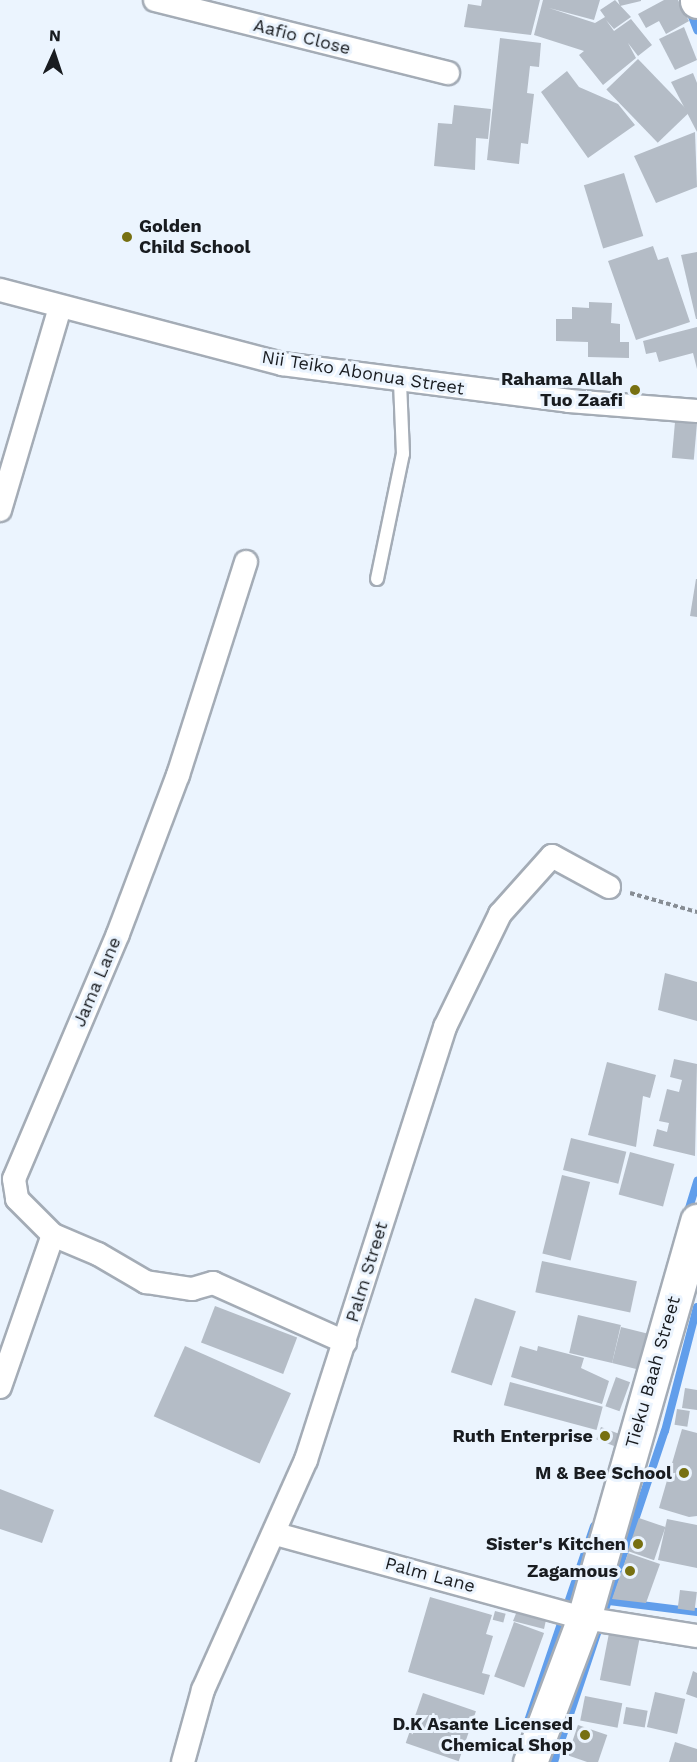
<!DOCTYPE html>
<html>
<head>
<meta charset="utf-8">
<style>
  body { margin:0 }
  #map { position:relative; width:697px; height:1762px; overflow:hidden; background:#ebf4fe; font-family:"Work Sans",sans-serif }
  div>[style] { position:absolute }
  .stream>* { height:8px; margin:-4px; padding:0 4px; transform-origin:4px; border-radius:4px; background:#619eeb }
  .building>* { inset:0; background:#b4bcc6; transform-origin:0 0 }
  .path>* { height:4px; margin-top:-2px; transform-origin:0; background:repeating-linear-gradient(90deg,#878d94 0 4.5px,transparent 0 7.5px) }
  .roads { filter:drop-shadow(2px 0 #a4acb6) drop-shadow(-2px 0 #a4acb6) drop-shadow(0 2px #a4acb6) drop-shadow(0 -2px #a4acb6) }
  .lane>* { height:12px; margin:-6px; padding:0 6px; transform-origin:6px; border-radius:6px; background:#fff }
  .street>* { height:22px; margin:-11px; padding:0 11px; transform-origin:11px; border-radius:11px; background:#fff }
  .secondary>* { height:33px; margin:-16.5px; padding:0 16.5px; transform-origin:16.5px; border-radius:16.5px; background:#fff }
  .dots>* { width:16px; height:16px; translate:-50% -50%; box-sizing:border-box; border:3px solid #ebf4fe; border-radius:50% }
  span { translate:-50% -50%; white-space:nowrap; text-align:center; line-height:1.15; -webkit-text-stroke:6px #ebf4fe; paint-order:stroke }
  .street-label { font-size:18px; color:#191c20 }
  .poi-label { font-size:18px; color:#191c20; font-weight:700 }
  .left { translate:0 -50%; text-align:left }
  .right { translate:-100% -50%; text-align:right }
  .north { position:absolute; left:24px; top:24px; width:60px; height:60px; -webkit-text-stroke:4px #ebf4fe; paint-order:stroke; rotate:3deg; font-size:16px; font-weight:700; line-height:24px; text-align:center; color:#191c20 }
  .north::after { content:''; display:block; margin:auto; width:21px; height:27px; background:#191c20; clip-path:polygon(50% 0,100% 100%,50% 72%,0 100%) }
</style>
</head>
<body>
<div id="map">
  <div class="stream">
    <div style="left:688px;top:6px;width:26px;rotate:69deg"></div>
    <div style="left:686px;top:1218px;width:39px;rotate:-73deg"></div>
    <div style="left:609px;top:1601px;width:89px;rotate:7.1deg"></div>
    <div style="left:527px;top:1724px;width:209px;rotate:-71.3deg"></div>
    <div style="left:554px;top:1762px;width:349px;rotate:-71.5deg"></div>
    <div style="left:665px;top:1431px;width:128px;rotate:-75.5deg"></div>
  </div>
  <div class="building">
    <div style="clip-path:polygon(482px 0,540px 0,531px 35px,464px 27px,468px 4px,481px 6px)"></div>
    <div style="clip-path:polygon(543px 0,600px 0,594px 20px,549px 8px,595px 23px,605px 17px,600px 10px,615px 0,631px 17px,614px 29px,606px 20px,614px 31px,631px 19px,652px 45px,638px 56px,628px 43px,636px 58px,603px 85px,579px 55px,584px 51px,534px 35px)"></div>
    <div style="clip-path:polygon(618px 0,641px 0,641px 1px,620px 6px)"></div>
    <div style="clip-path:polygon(664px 0,678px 0,689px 21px,666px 34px,659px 21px,646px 28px,638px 14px)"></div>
    <div style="clip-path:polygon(684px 27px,697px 60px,675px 70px,659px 39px)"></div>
    <div style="clip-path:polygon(500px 38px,541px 43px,539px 67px,530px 66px,527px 93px,534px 94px,528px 144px,521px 143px,519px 164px,487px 160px)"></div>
    <div style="left:638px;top:59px;width:74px;height:44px;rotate:46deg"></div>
    <div style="clip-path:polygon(567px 71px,579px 87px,618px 104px,635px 125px,588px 158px,541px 92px)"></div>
    <div style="clip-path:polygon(693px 73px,697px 83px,697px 132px,671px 82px)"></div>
    <div style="clip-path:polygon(454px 105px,491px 109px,488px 139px,476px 138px,475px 170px,434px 166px,438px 123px,452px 124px)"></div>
    <div style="clip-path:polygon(695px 132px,697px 187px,656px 203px,634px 156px)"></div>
    <div style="left:624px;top:173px;width:66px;height:42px;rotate:73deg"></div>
    <div style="clip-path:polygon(653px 246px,658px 260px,668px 257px,690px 322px,636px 340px,608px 261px)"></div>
    <div style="clip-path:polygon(697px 252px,697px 319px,696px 319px,681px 255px)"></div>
    <div style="clip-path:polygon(589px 302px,612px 303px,611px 323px,620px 324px,620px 342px,629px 342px,629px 358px,588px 357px,588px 342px,556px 341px,556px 319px,572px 319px,572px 307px,589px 308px)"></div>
    <div style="clip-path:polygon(697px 327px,697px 369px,693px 353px,659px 362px,656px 352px,646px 354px,643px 341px)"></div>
    <div style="left:675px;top:422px;width:22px;height:36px;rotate:5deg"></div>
    <div style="clip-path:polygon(696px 579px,697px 579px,697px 617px,690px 616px)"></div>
    <div style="clip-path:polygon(665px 973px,697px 982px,697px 1021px,658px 1010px)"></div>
    <div style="clip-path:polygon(674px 1059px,697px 1064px,695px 1156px,653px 1146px,657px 1129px,667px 1132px,669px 1123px,659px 1121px,667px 1089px,679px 1092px,682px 1080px,670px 1077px)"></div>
    <div style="clip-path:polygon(607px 1062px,656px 1075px,650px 1098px,643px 1096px,636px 1147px,588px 1135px)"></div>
    <div style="left:571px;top:1138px;width:57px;height:33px;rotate:14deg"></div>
    <div style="left:630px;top:1152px;width:46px;height:44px;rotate:15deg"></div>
    <div style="left:562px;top:1175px;width:29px;height:81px;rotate:14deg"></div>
    <div style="left:542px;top:1261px;width:97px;height:32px;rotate:12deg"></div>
    <div style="left:475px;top:1298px;width:43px;height:78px;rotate:18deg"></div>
    <div style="left:215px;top:1306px;width:88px;height:39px;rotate:21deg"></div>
    <div style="left:578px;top:1315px;width:44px;height:39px;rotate:13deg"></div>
    <div style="left:621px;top:1327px;width:29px;height:37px;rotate:14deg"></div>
    <div style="left:185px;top:1346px;width:116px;height:77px;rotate:24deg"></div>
    <div style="clip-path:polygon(520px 1346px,537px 1351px,538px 1346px,584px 1358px,581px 1368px,609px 1381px,602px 1404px,511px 1377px)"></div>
    <div style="left:616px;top:1377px;width:15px;height:31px;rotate:20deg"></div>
    <div style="left:510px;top:1382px;width:96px;height:24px;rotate:15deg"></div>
    <div style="clip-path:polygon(685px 1388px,697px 1390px,697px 1410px,682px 1408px)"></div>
    <div style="left:677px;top:1409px;width:13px;height:16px;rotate:9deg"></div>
    <div style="left:601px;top:1427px;width:19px;height:13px;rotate:21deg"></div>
    <div style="clip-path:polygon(682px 1429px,697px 1433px,697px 1516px,689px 1517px,659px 1508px)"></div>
    <div style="clip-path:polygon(0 1489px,54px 1510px,42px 1543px,0 1529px)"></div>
    <div style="left:639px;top:1518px;width:28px;height:35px;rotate:19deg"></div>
    <div style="clip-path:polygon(667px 1519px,697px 1525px,697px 1568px,658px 1560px)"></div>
    <div style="clip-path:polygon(628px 1553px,660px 1564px,646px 1603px,612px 1599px)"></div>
    <div style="left:680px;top:1590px;width:17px;height:19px;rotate:7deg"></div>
    <div style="clip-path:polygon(430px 1597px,492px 1615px,486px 1634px,493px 1636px,482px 1673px,490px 1675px,484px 1695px,408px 1672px)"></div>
    <div style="left:495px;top:1611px;width:11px;height:9px;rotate:15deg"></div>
    <div style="clip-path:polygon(517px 1611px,546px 1620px,544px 1629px,513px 1621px)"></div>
    <div style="left:514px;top:1622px;width:32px;height:58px;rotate:20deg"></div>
    <div style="left:610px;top:1628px;width:31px;height:53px;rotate:11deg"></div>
    <div style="clip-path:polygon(693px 1671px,697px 1673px,697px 1698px,686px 1694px)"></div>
    <div style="left:655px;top:1692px;width:31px;height:36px;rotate:13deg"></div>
    <div style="left:423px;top:1693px;width:56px;height:53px;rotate:19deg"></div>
    <div style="left:585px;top:1696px;width:38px;height:25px;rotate:11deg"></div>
    <div style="left:626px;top:1707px;width:22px;height:17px;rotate:10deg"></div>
    <div style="left:578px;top:1725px;width:31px;height:32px;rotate:19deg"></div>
    <div style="clip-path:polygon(675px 1742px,697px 1749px,697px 1762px,669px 1762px)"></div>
  </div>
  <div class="path">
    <div style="left:630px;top:893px;width:70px;rotate:15.8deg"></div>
  </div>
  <div class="roads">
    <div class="lane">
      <div style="left:377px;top:579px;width:128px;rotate:-78.3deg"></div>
      <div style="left:403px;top:454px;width:73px;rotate:-92.4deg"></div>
    </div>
    <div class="street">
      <div style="left:155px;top:0;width:302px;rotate:14deg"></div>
      <div style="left:0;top:290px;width:292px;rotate:14.7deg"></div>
      <div style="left:282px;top:364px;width:289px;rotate:7.3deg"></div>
      <div style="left:569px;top:401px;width:128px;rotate:4.5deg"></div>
      <div style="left:0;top:510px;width:212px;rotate:-73.5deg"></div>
      <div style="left:246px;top:562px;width:224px;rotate:107.7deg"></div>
      <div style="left:178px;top:775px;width:170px;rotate:110.7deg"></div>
      <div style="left:118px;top:934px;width:266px;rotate:113deg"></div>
      <div style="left:14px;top:1179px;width:20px;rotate:81deg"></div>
      <div style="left:17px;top:1199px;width:51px;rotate:45deg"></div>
      <div style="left:53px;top:1235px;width:49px;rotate:22.9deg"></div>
      <div style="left:98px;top:1254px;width:56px;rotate:30.3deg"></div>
      <div style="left:146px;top:1282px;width:47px;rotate:8.7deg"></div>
      <div style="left:192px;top:1289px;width:22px;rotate:-16deg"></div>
      <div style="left:213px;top:1283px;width:145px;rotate:24.1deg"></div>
      <div style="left:0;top:1387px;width:161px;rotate:-70.8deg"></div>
      <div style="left:276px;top:1534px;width:319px;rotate:15.3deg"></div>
      <div style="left:584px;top:1618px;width:114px;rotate:9.1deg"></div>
      <div style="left:183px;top:1762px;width:75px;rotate:-74.5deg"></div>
      <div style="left:203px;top:1690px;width:252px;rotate:-65.9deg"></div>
      <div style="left:306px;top:1460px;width:455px;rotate:-72.2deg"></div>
      <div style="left:445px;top:1027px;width:126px;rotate:-64deg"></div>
      <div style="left:500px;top:914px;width:78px;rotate:-48.1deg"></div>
      <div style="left:552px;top:856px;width:65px;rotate:28.5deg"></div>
    </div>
    <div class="secondary">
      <div style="left:697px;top:0;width:1px;rotate:90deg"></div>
      <div style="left:530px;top:1762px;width:154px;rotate:-69.4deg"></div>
      <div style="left:584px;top:1618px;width:413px;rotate:-74.1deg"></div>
    </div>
  </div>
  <div class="dots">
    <div style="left:127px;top:237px;background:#777011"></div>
    <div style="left:635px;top:390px;background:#777011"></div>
    <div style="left:605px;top:1436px;background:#777011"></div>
    <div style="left:684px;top:1473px;background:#777011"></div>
    <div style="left:638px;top:1544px;background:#777011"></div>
    <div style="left:630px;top:1571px;background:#777011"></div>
    <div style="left:585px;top:1735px;background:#777011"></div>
  </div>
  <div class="street-label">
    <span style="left:302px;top:37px;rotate:14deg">Aafio Close</span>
    <span style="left:363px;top:373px;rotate:9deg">Nii Teiko Abonua Street</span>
    <span style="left:97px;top:982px;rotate:-67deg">Jama Lane</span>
    <span style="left:367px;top:1272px;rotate:-73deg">Palm Street</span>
    <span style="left:653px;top:1372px;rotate:-74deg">Tieku Baah Street</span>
    <span style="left:430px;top:1575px;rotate:15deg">Palm Lane</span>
  </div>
  <div class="poi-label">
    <span class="left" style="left:139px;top:237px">Golden<br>Child School</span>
    <span class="right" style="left:623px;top:390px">Rahama Allah<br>Tuo Zaafi</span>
    <span class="right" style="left:593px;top:1436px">Ruth Enterprise</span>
    <span class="right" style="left:672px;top:1473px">M &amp; Bee School</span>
    <span class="right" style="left:626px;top:1544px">Sister's Kitchen</span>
    <span class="right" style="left:618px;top:1571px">Zagamous</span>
    <span class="right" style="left:573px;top:1735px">D.K Asante Licensed<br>Chemical Shop</span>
  </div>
  <div class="north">N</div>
</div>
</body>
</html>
